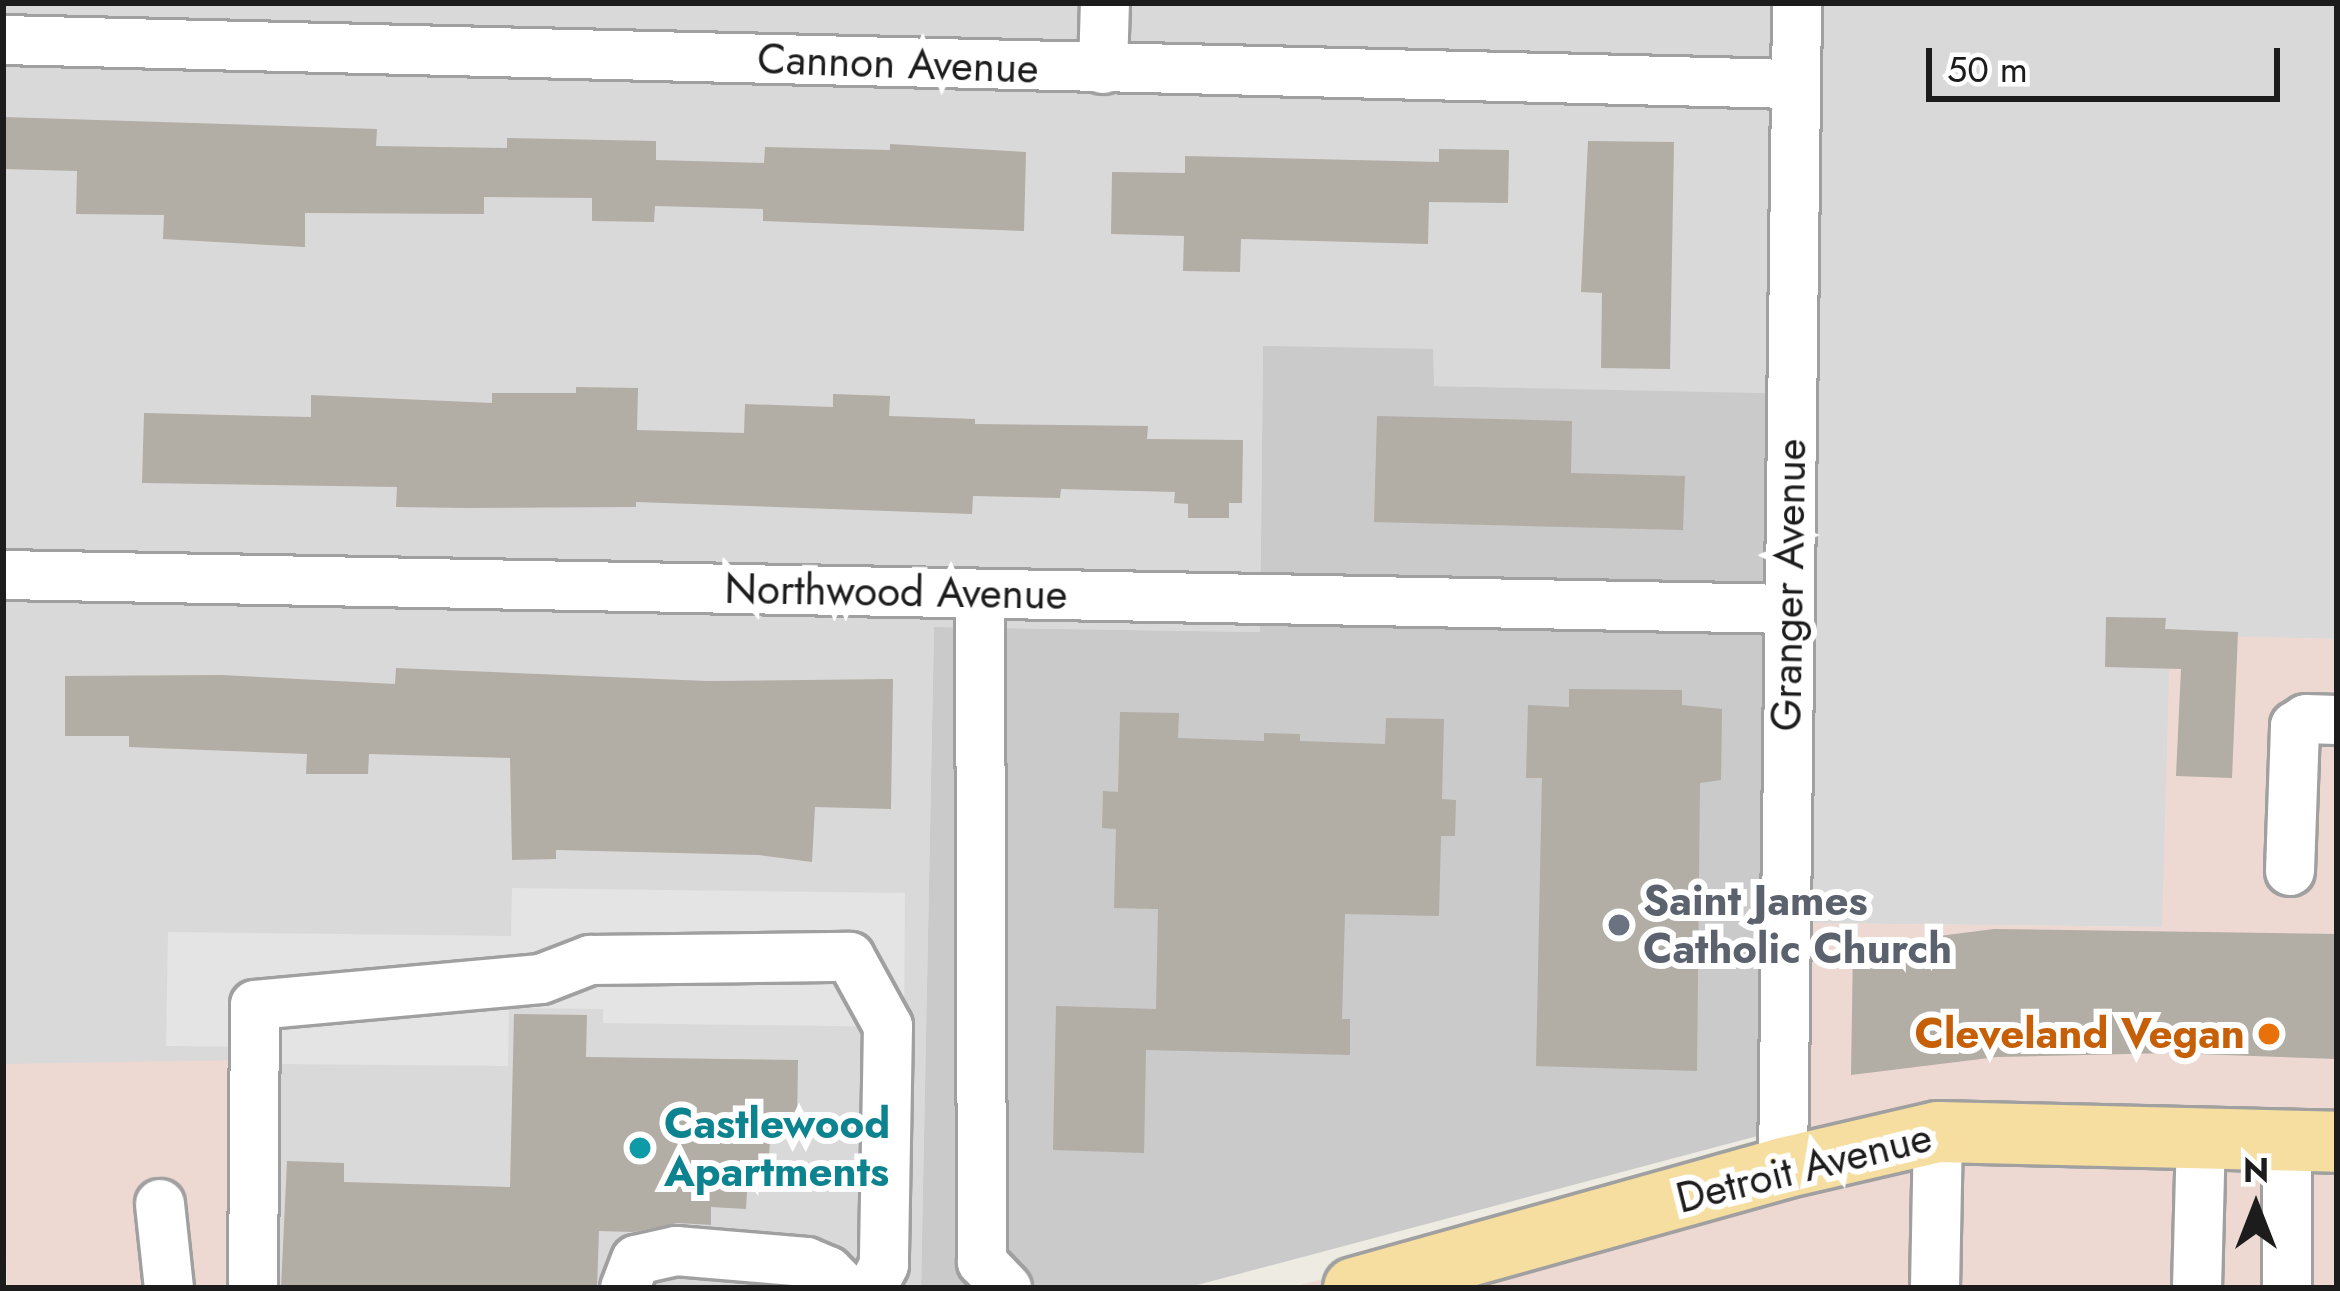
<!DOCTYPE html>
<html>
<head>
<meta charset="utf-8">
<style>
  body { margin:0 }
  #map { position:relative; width:2340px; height:1291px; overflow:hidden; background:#edebe2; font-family:Jost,sans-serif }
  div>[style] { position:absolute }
  .residential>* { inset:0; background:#dad9d9 }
  .commercial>* { inset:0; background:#edd8d2; transform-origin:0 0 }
  .religious>* { inset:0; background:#cacaca }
  .parking>* { inset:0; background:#e4e4e4 }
  .building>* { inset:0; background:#b2ada5 }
  .roads { filter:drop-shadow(3px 0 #a0a0a0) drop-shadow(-3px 0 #a0a0a0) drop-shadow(0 3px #a0a0a0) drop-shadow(0 -3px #a0a0a0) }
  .minor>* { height:48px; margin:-24px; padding:0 24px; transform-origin:24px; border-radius:24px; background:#fff }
  .major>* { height:60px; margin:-30px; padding:0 30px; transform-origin:30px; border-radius:30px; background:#f5dea0 }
  .dots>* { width:33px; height:33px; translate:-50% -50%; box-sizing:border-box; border:6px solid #fff; border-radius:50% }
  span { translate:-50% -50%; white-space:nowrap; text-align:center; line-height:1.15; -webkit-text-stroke:12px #fff; paint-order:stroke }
  .street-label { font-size:42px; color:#1c1c1c }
  .worship-label { font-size:42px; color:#5b616d; font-weight:700 }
  .left { translate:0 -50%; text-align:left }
  .food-label { font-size:42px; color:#c56008; font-weight:700 }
  .right { translate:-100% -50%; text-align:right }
  .culture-label { font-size:42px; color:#0d838f; font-weight:700 }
  .frame { position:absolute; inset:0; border:6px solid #1c1c1c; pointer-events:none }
  .north { position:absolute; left:2196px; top:1147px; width:120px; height:120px; -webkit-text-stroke:9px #fff; paint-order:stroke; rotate:0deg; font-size:33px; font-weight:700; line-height:48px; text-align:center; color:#1c1c1c }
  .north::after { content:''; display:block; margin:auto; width:42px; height:54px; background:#1c1c1c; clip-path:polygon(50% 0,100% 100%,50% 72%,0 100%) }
  .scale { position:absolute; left:1926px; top:48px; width:354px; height:54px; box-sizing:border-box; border:6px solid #1c1c1c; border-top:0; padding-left:15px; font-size:36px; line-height:42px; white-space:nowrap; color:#1c1c1c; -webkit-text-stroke:9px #fff; paint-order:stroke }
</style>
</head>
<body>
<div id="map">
  <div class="residential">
    <div style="clip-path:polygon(3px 3px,2337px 3px,2337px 639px,2171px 636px,2163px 927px,1795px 923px,1804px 395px,1433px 386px,1433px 350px,1263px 347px,1260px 632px,934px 627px,921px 1288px,241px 1288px,238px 1060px,3px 1072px)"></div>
  </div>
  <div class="commercial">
    <div style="clip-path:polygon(2170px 635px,2337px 639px,2337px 1288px,1289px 1288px,1795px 1154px,1795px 923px,2162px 927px)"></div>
    <div style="left:238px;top:1060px;width:228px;height:235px;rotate:89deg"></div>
  </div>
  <div class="religious">
    <div style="clip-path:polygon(1263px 346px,1433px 349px,1434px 386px,1804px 394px,1795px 1126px,1186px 1288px,921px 1288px,934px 627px,1260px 632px)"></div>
  </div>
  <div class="parking">
    <div style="clip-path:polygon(512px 888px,905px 893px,904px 1027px,603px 1023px,603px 1009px,509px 1008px,508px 1066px,279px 1064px,278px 1047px,166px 1046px,168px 932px,511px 936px)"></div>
  </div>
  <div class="building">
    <div style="clip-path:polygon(3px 117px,377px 129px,376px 146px,507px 148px,507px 138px,656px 141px,656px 160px,764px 163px,765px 147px,890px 150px,890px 144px,1026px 152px,1024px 231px,763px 221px,763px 209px,655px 206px,654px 222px,592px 221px,592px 198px,484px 197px,484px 214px,305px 213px,305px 247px,163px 239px,164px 215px,76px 214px,77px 171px,3px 169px)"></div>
    <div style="clip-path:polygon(1588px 141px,1674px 142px,1670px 369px,1601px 368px,1602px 293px,1581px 292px)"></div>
    <div style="clip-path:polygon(1439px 149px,1509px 150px,1508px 203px,1429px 202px,1428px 244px,1241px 239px,1240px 272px,1183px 271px,1184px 236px,1111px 234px,1112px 172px,1185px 173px,1185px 156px,1439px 162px)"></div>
    <div style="clip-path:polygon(576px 387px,638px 388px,637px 430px,744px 433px,745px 404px,833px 407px,833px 394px,890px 396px,889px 416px,975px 419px,975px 424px,1148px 426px,1147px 439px,1243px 440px,1242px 503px,1229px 503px,1229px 518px,1188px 518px,1188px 504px,1174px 503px,1175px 492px,1061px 489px,1060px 498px,973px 496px,972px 514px,636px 502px,636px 507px,467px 508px,396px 507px,397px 487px,142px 483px,144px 413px,311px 417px,311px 395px,492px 403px,492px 393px,576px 393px)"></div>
    <div style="clip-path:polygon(1377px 416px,1572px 421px,1571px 473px,1685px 476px,1683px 530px,1374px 522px)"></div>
    <div style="clip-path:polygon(2106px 617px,2166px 618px,2165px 629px,2238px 632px,2232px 778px,2176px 776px,2181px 669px,2105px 667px)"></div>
    <div style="clip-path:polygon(396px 668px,707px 681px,893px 679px,891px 809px,815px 807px,812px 862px,759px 855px,556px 850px,556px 859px,512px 860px,510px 758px,369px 754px,368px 774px,306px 774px,307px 754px,129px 747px,129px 736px,65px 736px,65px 676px,221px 675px,395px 684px)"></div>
    <div style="clip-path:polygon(1569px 689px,1682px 690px,1682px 705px,1722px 709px,1721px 780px,1700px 783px,1697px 1071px,1536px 1066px,1542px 778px,1526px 778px,1528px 705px,1569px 707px)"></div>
    <div style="clip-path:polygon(1120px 712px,1179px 713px,1178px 738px,1264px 741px,1264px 733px,1300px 734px,1300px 741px,1385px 744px,1386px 718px,1444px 719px,1442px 799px,1456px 800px,1455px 836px,1441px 836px,1439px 916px,1345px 914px,1342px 1019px,1350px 1019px,1350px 1055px,1146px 1050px,1144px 1153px,1053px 1150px,1056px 1006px,1156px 1009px,1158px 909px,1114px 908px,1116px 829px,1102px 828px,1103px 791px,1118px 792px)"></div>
    <div style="clip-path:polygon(1994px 929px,2337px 934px,2337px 1059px,2169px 1053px,1997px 1057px,1851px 1075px,1853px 947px)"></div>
    <div style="clip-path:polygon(514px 1014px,587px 1015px,586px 1057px,798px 1060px,797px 1123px,771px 1122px,768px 1175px,748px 1173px,746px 1209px,711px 1207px,711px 1225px,678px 1223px,633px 1232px,599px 1231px,597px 1288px,281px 1288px,287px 1161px,344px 1163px,344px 1182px,510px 1187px)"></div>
  </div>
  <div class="roads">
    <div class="minor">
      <div style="left:3px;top:40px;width:1792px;rotate:1.41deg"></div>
      <div style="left:1103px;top:69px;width:66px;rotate:-88.3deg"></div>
      <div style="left:3px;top:575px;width:1786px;rotate:1.09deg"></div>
      <div style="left:980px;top:594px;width:668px;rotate:89.83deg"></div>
      <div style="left:982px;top:1262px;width:36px;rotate:46deg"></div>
      <div style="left:2290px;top:871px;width:145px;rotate:-88deg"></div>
      <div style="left:2295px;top:726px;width:13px;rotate:-32deg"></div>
      <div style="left:2306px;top:719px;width:31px;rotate:2deg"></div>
      <div style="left:1783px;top:1168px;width:1165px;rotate:-89.31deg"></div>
      <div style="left:160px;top:1204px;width:84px;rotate:83.9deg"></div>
      <div style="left:253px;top:1288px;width:283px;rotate:-89.6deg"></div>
      <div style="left:255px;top:1005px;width:287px;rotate:-5.2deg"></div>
      <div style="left:541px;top:979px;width:53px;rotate:-21.2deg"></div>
      <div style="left:590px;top:960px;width:260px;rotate:-0.7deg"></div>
      <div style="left:850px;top:957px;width:79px;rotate:61.2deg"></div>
      <div style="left:888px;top:1026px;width:239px;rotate:91deg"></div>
      <div style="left:884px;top:1265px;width:26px;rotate:118deg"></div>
      <div style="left:625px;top:1288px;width:30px;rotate:-69deg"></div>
      <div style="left:636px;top:1260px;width:41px;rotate:-12.7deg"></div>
      <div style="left:676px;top:1251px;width:131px;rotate:4.8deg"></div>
      <div style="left:807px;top:1262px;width:23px;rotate:23deg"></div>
      <div style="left:828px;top:1271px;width:24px;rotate:45deg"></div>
      <div style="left:1935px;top:1288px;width:156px;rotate:-88.9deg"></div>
      <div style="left:2197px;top:1288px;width:149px;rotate:-88.5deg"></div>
      <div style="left:2287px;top:1288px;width:147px;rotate:-90deg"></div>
    </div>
    <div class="major">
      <div style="left:1354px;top:1288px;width:445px;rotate:-15.6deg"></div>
      <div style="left:1783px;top:1168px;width:159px;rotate:-13.1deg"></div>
      <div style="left:1938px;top:1132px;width:399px;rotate:1.4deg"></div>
    </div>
  </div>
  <div class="dots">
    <div style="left:1619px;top:925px;background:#6b7280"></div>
    <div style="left:2269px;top:1034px;background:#e8710a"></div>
    <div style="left:640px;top:1148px;background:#0f9aa8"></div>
  </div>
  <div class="street-label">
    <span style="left:898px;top:64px;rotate:2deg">Cannon Avenue</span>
    <span style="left:1789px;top:585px;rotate:-89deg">Granger Avenue</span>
    <span style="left:896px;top:592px;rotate:1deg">Northwood Avenue</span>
    <span style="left:1804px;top:1168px;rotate:-14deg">Detroit Avenue</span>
  </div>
  <div class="worship-label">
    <span class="left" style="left:1643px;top:925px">Saint James<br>Catholic Church</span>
  </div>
  <div class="food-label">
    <span class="right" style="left:2245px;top:1034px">Cleveland Vegan</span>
  </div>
  <div class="culture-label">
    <span class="left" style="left:664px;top:1148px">Castlewood<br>Apartments</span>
  </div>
  <div class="frame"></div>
  <div class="north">N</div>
  <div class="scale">50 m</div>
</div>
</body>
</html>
